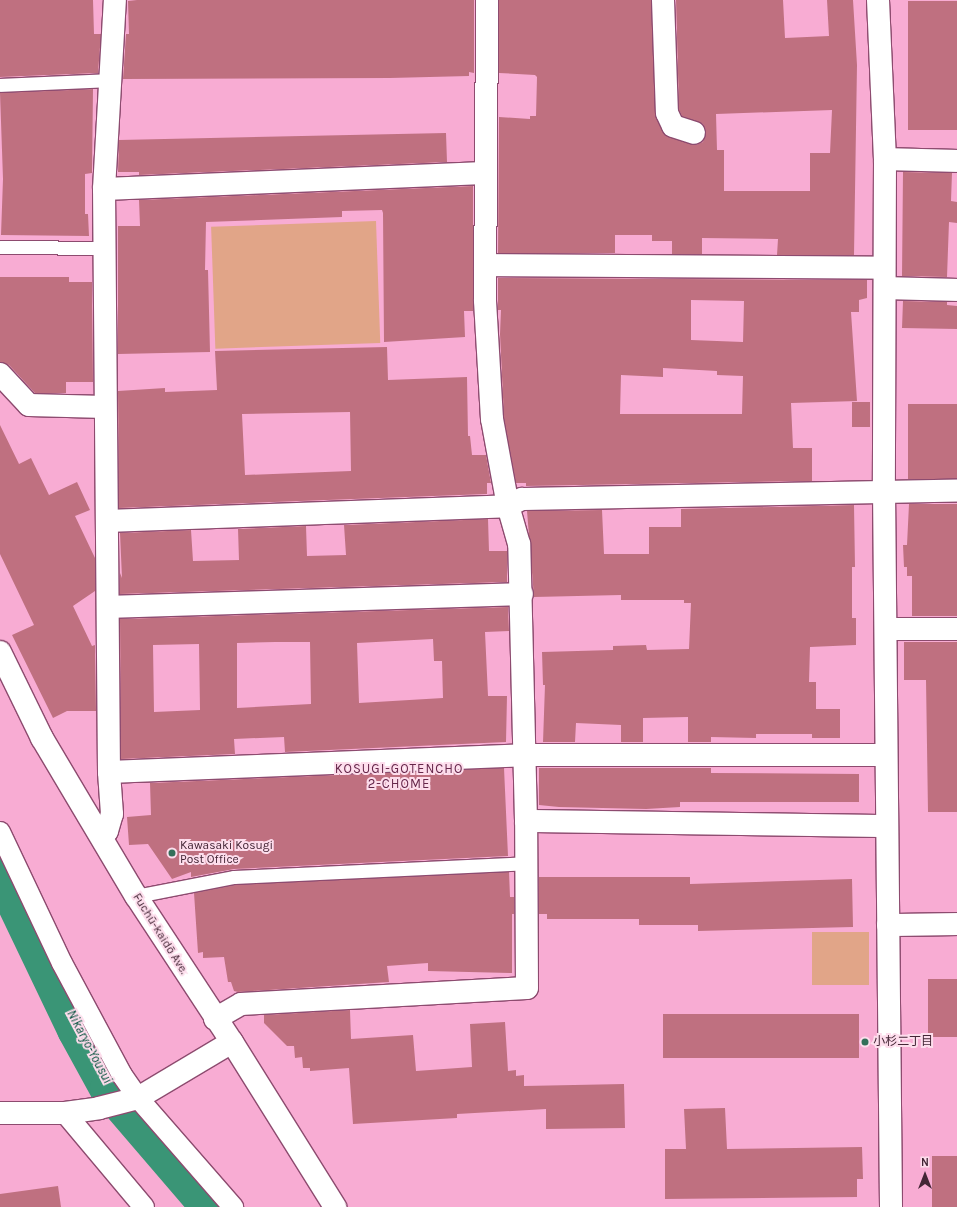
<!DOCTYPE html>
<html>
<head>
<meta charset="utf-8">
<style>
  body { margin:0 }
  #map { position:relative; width:957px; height:1207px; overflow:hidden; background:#f8acd3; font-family:Karla,"Noto Sans JP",sans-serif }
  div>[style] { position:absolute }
  .green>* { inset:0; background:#e1a588; transform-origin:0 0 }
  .river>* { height:42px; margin:-21px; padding:0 21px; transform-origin:21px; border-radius:21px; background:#3a9576 }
  .building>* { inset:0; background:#bf7080; transform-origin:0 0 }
  .roads { filter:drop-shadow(1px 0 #8d4b6f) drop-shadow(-1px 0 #8d4b6f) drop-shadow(0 1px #8d4b6f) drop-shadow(0 -1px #8d4b6f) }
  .service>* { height:13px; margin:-6.5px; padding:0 6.5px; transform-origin:6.5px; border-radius:6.5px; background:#fff }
  .pedestrian>* { height:20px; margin:-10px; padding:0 10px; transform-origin:10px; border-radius:10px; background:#fff }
  .minor>* { height:22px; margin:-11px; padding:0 11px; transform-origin:11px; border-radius:11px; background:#fff }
  .tertiary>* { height:22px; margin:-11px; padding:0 11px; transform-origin:11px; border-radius:11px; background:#fff }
  .trunk>* { height:22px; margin:-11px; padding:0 11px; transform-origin:11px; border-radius:11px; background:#fff }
  .dots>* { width:11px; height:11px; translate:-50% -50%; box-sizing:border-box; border:2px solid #fdddec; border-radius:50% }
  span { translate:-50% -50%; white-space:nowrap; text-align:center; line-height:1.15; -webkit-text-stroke:4px #fdddec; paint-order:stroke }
  .poi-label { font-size:12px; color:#432535 }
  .left { translate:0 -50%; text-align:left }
  .street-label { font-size:12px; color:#432535 }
  .neighbourhood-label { font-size:13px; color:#66274b; letter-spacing:1px }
  .water-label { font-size:13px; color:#004f3a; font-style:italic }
  .north { position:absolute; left:905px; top:1155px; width:40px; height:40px; -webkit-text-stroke:3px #fdddec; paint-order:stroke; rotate:0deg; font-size:11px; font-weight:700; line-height:16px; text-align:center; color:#432535 }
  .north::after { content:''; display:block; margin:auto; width:14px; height:18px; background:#432535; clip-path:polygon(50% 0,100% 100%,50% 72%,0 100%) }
</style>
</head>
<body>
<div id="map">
  <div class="green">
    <div style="left:376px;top:221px;width:122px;height:165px;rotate:88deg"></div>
    <div style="left:812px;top:932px;width:57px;height:53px"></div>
  </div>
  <div class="river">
    <div style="left:0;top:866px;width:181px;rotate:64.4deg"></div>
    <div style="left:78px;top:1029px;width:68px;rotate:61.2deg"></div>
    <div style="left:111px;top:1089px;width:155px;rotate:49.4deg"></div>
  </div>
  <div class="building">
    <div style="clip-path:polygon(0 0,93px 0,94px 34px,101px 34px,98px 73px,0 77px)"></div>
    <div style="clip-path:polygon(137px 0,474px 0,474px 73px,469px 72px,469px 76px,390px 78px,123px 79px,126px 34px,129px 34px,128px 1px)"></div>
    <div style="clip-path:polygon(evenodd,499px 0,651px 0,656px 118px,665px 135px,696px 145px,703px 142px,706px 131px,703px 124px,682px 116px,679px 110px,676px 0,783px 0,785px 38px,829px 36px,827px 0,853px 0,857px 65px,854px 255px,777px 255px,778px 239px,702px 238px,702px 254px,672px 254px,672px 241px,652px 241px,652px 235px,615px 235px,615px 253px,498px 253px,499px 117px,530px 119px,530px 116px,536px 116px,537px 77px,535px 75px,499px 73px,499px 0,832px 110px,830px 153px,810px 153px,810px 191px,724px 191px,724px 150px,717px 150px,716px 114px,832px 110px)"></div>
    <div style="left:908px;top:1px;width:49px;height:129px"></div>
    <div style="clip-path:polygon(93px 89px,92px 173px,85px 174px,85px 214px,88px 214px,89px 236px,1px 235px,3px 179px,0 93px)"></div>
    <div style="clip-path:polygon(446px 133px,447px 162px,139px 175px,139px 172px,118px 172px,119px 140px)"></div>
    <div style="clip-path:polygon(903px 172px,952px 173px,951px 201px,957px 202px,957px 223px,949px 222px,947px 277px,902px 276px)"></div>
    <div style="clip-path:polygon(473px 186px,473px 311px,464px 311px,465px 337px,384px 342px,383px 213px,382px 210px,342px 211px,342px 217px,206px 222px,205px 270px,208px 270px,210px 352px,118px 354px,118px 226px,140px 226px,139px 200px)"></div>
    <div style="clip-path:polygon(0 277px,69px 277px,69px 282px,92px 282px,93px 382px,66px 382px,66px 393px,35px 393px,9px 365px,0 362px)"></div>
    <div style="clip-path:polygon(evenodd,498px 278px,867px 280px,867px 298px,859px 300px,859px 312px,851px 312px,857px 401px,791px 403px,793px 448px,812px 448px,812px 481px,526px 486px,526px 483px,516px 483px,504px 418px,500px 334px,501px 310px,498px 310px,498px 278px,691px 300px,744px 301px,743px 342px,691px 340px,691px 300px,498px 278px,663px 368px,717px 371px,717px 375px,743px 376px,742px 414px,620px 414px,621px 375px,663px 377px,663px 368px)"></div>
    <div style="clip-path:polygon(903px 301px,947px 302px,947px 305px,957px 306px,957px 329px,902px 328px)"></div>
    <div style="clip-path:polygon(evenodd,387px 347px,388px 380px,467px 377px,468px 436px,470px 436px,472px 455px,486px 455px,491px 483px,487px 483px,487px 494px,119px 508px,118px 391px,165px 388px,165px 392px,217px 390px,215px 351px,387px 347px,350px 412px,351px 471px,245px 475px,242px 414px,350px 412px)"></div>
    <div style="left:852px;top:402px;width:18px;height:25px"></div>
    <div style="left:908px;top:404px;width:49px;height:75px"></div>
    <div style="clip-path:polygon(0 425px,19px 464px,31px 458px,49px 495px,77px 482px,90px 510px,75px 516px,95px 558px,95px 591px,73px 606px,92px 646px,95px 645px,96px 711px,67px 711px,53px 718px,12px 635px,34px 625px,0 554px)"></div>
    <div style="clip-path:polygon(909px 504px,957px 504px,957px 616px,912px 616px,912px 576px,907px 576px,907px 567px,904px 567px,903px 545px,907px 545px)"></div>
    <div style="clip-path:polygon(854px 505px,855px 567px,852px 567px,852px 618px,856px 618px,856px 645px,810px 647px,809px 682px,816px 682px,816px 709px,840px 709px,840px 738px,812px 738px,812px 734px,756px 734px,756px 738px,711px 737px,711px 742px,688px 742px,688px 717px,643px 718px,643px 742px,621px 742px,621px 725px,576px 723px,575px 742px,543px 742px,545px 685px,543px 685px,542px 652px,613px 650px,613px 646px,646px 645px,647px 650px,689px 649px,691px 603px,684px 603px,684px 600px,621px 600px,621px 595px,534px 597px,527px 511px,602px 510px,604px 554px,649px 554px,649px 527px,681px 527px,681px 509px)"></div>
    <div style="clip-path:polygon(488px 519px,489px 551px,507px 551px,507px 582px,120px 594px,120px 573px,122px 578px,120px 533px,191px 530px,193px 561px,239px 560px,238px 529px,306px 526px,307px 556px,346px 555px,344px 525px)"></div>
    <div style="clip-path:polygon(evenodd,508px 607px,509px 631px,485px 632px,488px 696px,507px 696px,506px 742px,285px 752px,284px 737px,234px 739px,235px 754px,121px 759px,120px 619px,508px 607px,433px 639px,434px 661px,442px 661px,443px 698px,359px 703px,357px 643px,433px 639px,508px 607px,275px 642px,310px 642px,311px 704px,237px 708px,237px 643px,275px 642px,508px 607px,199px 644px,200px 710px,154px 712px,153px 645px,199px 644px)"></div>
    <div style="clip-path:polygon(904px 642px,957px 642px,957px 812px,928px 812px,926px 680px,904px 680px)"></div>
    <div style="clip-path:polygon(504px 768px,508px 856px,234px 869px,191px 877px,191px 872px,172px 879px,148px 844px,129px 845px,127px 817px,151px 815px,150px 783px)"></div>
    <div style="clip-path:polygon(539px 768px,711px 768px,711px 773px,859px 774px,859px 802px,680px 802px,680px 807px,646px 809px,559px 807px,539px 805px)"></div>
    <div style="clip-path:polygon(509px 872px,510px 897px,514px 897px,514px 914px,512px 914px,512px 973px,428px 971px,428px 963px,387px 966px,389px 982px,238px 992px,234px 991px,231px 982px,228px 982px,224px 957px,203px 958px,203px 952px,198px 953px,194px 893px,235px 885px)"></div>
    <div style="clip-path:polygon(539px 877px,690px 877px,690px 884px,852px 879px,853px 927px,698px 931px,698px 925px,639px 925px,639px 919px,547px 919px,547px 914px,539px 914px)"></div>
    <div style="left:928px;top:979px;width:29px;height:58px"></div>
    <div style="clip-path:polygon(350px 1010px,351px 1039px,413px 1035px,416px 1071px,472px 1067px,470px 1024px,505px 1022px,508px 1071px,516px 1070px,516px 1076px,524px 1075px,524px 1086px,624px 1084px,625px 1128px,546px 1129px,546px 1109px,457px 1114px,457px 1118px,353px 1124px,349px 1068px,310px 1071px,310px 1068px,303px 1068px,302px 1057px,295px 1058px,294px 1046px,287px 1046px,264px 1023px,264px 1015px)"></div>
    <div style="left:859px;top:1014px;width:44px;height:196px;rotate:90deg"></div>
    <div style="clip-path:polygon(725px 1108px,727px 1149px,862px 1147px,863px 1179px,857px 1179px,857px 1197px,665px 1199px,665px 1149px,686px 1149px,684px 1109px)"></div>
    <div style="left:932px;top:1156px;width:25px;height:51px"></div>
    <div style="clip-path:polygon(58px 1186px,61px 1207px,0 1207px,0 1194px)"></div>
  </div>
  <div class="roads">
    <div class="service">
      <div style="left:0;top:85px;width:111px;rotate:-2.6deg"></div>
      <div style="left:0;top:247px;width:105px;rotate:0.5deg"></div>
      <div style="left:136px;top:896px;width:100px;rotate:-11deg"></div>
      <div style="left:234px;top:877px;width:292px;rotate:-2.7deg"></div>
    </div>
    <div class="pedestrian">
      <div style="left:0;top:832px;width:145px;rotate:64.7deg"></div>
      <div style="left:62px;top:963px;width:127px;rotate:61.8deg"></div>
      <div style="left:122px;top:1075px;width:28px;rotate:55deg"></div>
      <div style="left:138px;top:1098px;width:145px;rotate:48.9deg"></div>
      <div style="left:65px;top:1113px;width:123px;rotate:50deg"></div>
    </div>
    <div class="minor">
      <div style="left:663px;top:0;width:113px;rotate:88deg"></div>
      <div style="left:667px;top:113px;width:14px;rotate:65deg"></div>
      <div style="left:673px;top:126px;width:22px;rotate:18deg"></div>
      <div style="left:885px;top:159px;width:72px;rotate:1.6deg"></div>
      <div style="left:104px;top:189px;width:381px;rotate:-2.4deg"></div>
      <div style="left:485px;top:265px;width:399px;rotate:0.4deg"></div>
      <div style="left:885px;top:288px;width:72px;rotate:1.6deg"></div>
      <div style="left:0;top:374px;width:42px;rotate:46.9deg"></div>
      <div style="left:29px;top:405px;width:76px;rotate:1.5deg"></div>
      <div style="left:107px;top:521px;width:401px;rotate:-2.1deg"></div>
      <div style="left:508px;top:506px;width:16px;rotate:-27deg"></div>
      <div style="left:522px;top:499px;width:435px;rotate:-1.1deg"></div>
      <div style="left:109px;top:607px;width:413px;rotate:-1.8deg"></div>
      <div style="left:886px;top:629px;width:71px"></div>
      <div style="left:109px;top:772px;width:415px;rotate:-2.3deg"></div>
      <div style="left:524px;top:755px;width:362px"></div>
      <div style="left:526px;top:821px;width:361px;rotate:0.8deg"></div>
      <div style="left:101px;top:835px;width:7px;rotate:-34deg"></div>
      <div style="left:107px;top:831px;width:18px;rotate:-74deg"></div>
      <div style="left:112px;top:814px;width:42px;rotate:-94.1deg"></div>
      <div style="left:109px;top:772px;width:583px;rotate:-90.49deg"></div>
      <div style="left:104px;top:189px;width:189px;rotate:-86.7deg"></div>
      <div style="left:888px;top:925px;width:69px;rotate:-0.8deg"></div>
      <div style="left:215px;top:1019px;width:30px;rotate:-30deg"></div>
      <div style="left:241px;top:1004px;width:286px;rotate:-3.2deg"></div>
      <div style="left:527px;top:988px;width:167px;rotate:-90.3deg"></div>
      <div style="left:526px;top:821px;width:277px;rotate:-91.4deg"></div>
      <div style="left:519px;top:544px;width:40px;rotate:-106deg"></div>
      <div style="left:508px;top:506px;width:88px;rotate:-100.4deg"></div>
      <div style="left:492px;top:419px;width:119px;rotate:-93.4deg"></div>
      <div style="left:485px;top:300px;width:300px;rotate:-89.6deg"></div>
      <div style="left:0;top:1113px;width:65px"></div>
      <div style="left:65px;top:1113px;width:34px;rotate:-8deg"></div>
      <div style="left:99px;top:1108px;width:40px;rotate:-14.4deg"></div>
      <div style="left:138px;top:1098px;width:109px;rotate:-30.8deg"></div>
    </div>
    <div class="tertiary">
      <div style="left:878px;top:0;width:159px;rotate:87.5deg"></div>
      <div style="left:885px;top:159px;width:331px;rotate:90.2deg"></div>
      <div style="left:884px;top:490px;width:717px;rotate:89.44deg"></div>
    </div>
    <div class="trunk">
      <div style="left:0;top:652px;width:96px;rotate:64deg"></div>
      <div style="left:42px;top:738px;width:184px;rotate:59.3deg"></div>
      <div style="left:136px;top:896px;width:175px;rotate:56.7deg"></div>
      <div style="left:232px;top:1042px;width:195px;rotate:58deg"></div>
    </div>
  </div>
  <div class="dots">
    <div style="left:172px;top:853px;background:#34705a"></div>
    <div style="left:865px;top:1042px;background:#34705a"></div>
  </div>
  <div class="poi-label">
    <span class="left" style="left:180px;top:853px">Kawasaki Kosugi<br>Post Office</span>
    <span class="left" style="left:873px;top:1042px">小杉二丁目</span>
  </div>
  <div class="street-label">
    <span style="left:160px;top:934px;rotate:58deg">Fuchū-kaidō Ave.</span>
  </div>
  <div class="neighbourhood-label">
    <span style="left:399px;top:777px">KOSUGI-GOTENCHO<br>2-CHOME</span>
  </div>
  <div class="water-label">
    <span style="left:89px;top:1047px;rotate:62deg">Nikaryo-Yousui</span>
  </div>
  <div class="north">N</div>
</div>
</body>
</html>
